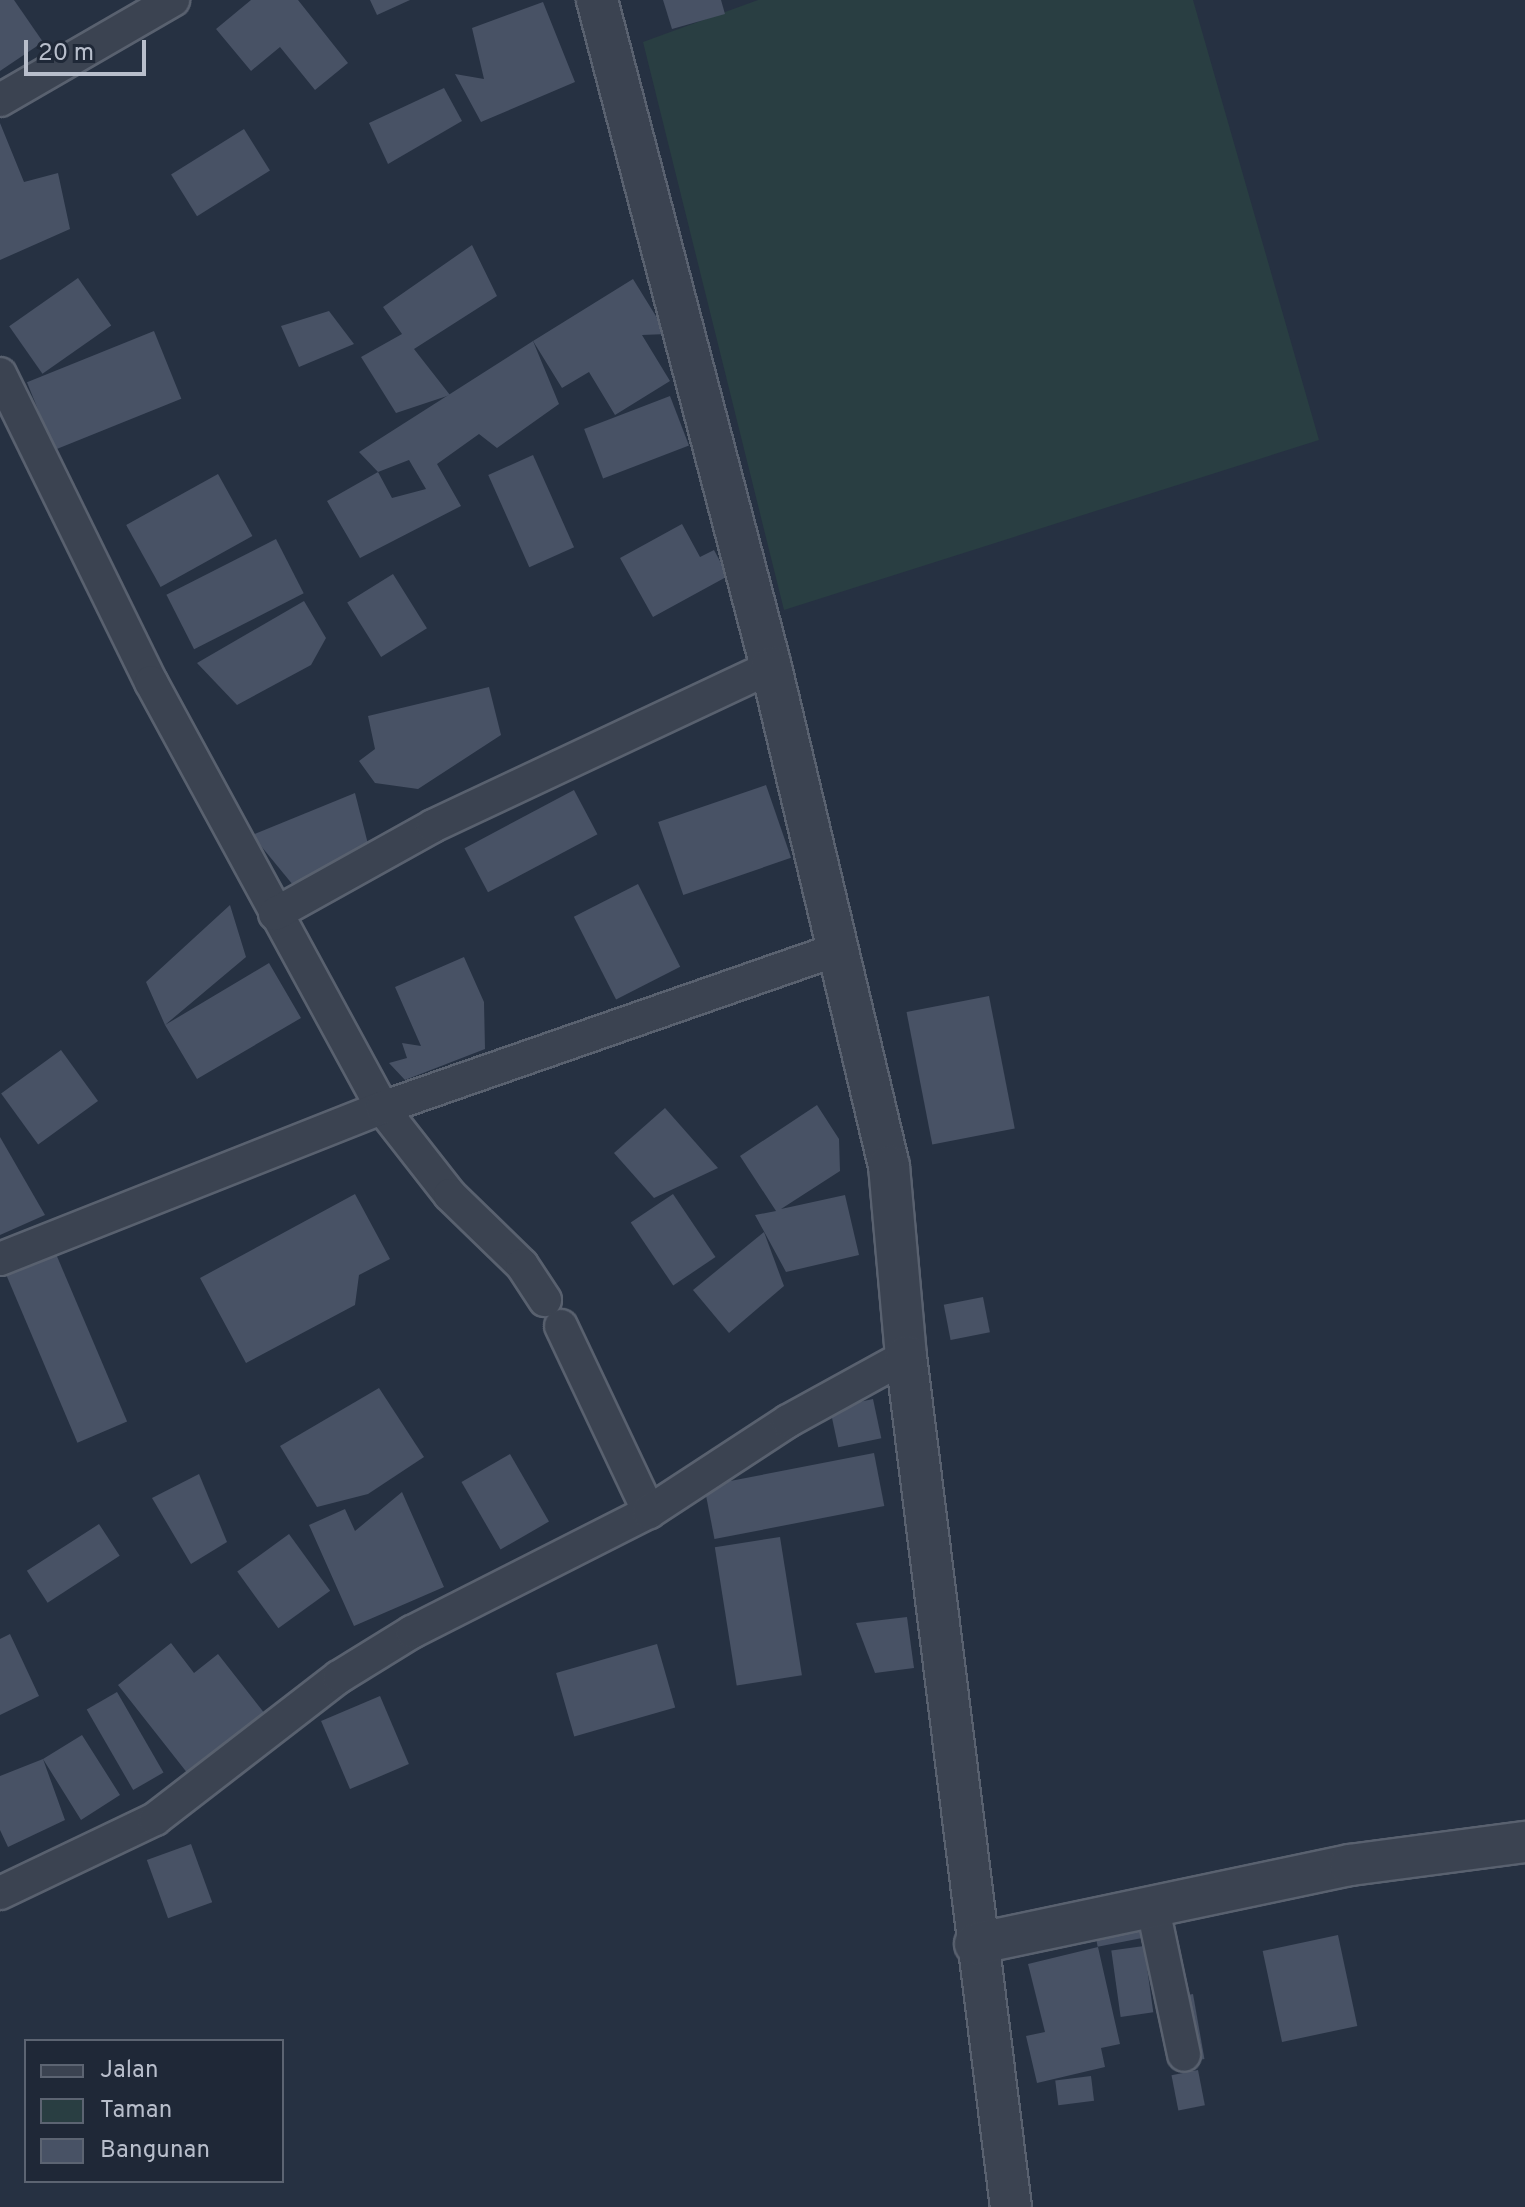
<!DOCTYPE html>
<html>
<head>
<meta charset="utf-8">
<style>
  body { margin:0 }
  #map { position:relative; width:1525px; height:2207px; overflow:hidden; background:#263142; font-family:Overpass,sans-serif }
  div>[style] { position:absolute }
  .green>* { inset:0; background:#293e42 }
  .building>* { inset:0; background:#485265; transform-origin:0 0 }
  .roads { filter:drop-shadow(2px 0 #59616f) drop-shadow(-2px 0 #59616f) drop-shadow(0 2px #59616f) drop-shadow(0 -2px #59616f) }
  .minor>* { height:32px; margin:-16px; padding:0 16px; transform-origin:16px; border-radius:16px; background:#3b4351 }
  .tertiary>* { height:40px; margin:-20px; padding:0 20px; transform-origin:20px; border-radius:20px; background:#3b4351 }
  span { translate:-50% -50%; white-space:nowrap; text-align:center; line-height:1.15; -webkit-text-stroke:6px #1f2837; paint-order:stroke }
  .legend { position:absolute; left:24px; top:2039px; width:260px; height:144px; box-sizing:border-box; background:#1f2837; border:2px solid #5c6472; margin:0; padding:10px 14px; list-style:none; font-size:24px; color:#b8becb }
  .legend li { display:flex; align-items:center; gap:16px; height:40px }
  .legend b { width:40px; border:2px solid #5c6472 }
  .scale { position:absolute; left:24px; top:40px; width:122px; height:36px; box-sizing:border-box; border:4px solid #b8becb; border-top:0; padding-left:10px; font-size:24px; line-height:28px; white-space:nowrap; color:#b8becb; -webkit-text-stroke:6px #1f2837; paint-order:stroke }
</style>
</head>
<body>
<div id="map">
  <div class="green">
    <div style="clip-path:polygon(758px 0,1193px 0,1319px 440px,784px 610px,643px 42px)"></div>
  </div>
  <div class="building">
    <div style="clip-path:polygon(0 0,14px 0,43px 42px,0 71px)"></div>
    <div style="clip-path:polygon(251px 0,298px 0,348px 63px,315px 90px,280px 47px,251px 71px,216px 29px)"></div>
    <div style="clip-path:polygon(370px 0,410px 0,377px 15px)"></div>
    <div style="clip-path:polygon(663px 0,721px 0,725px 14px,672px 29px)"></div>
    <div style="clip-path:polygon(543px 2px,575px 82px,481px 122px,455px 74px,484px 79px,472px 28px)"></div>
    <div style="clip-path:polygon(444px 88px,462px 121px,388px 164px,369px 123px)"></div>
    <div style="clip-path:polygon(0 123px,24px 182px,58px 173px,70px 229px,0 260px)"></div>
    <div style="left:244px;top:129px;width:49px;height:86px;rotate:58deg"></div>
    <div style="clip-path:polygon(472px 245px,497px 296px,414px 349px,450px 395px,396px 413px,361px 357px,402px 334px,383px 307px)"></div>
    <div style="left:78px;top:278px;width:58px;height:84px;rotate:55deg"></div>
    <div style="clip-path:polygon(633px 279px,667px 334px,642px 335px,670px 381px,615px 415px,589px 372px,562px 388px,533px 341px)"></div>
    <div style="clip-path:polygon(329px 311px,354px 344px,299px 367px,281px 326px)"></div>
    <div style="left:154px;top:331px;width:73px;height:137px;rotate:68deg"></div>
    <div style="clip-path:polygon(533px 341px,559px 404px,497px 448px,479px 434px,437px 464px,461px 506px,360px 558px,327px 501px,378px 472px,392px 498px,426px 489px,409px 460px,378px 472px,359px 452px)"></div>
    <div style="left:670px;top:396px;width:53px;height:92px;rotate:69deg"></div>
    <div style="left:533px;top:455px;width:101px;height:49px;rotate:66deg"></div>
    <div style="left:218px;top:474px;width:71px;height:105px;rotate:61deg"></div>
    <div style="clip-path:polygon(682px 524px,700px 557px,714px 550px,728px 576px,653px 617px,620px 558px)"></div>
    <div style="left:276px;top:539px;width:61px;height:123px;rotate:63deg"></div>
    <div style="left:393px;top:574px;width:64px;height:54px;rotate:58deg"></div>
    <div style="clip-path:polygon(304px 601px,326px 638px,311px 665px,237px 705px,197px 663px)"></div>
    <div style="clip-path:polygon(489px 687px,501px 735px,418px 789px,375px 783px,359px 761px,375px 749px,368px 716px)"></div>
    <div style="left:766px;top:785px;width:77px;height:114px;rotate:71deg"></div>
    <div style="left:574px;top:790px;width:50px;height:124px;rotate:62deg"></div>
    <div style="clip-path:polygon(355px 793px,369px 848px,293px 885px,252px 835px)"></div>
    <div style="left:638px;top:884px;width:93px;height:72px;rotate:63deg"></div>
    <div style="clip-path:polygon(230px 905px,246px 957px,165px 1025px,269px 963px,301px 1018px,197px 1079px,165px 1025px,146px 982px)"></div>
    <div style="clip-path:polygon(464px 957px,484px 1002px,485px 1049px,405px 1080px,389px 1063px,407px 1058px,402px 1043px,421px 1046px,395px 987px)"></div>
    <div style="left:989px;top:996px;width:135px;height:84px;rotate:79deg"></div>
    <div style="left:61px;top:1050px;width:63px;height:74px;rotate:54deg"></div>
    <div style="clip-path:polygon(817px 1105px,839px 1139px,840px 1171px,781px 1209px,845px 1195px,859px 1255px,786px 1272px,755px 1215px,776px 1211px,740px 1156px)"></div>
    <div style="clip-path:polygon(665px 1108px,718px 1168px,654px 1198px,614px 1153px)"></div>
    <div style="clip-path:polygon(0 1137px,45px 1215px,0 1235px)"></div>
    <div style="clip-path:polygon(355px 1194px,390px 1259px,359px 1275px,355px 1305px,246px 1363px,200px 1278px)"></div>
    <div style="left:673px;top:1194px;width:76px;height:51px;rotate:56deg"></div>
    <div style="clip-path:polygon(764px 1232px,784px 1286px,729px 1333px,693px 1290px)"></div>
    <div style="left:56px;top:1254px;width:182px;height:54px;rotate:67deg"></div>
    <div style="left:983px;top:1297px;width:36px;height:40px;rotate:79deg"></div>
    <div style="clip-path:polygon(379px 1388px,424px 1457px,368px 1494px,317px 1507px,280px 1446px)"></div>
    <div style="left:873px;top:1399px;width:40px;height:44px;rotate:78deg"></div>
    <div style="left:874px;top:1453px;width:54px;height:173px;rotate:79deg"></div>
    <div style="left:510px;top:1454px;width:78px;height:56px;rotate:60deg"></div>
    <div style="clip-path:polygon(199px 1474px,227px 1542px,191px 1564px,152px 1498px)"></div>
    <div style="clip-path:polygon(402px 1492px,444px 1587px,354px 1626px,309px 1525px,345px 1509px,355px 1531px)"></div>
    <div style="left:99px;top:1524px;width:38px;height:86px;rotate:57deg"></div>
    <div style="left:289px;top:1534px;width:70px;height:64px;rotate:54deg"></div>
    <div style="left:780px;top:1537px;width:140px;height:66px;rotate:81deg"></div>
    <div style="clip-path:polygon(907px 1617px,914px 1668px,875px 1673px,856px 1623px)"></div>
    <div style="clip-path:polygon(10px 1634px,39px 1696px,0 1715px,0 1639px)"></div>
    <div style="clip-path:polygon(171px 1643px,194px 1673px,218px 1654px,269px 1719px,192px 1779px,118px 1685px)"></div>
    <div style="left:657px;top:1644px;width:66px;height:105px;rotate:74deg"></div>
    <div style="left:117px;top:1692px;width:93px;height:35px;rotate:60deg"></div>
    <div style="left:380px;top:1696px;width:74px;height:64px;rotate:67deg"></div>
    <div style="clip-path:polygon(82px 1735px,120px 1795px,81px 1820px,43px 1759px,65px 1820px,8px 1847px,0 1830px,0 1776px,43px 1759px)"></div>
    <div style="left:191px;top:1844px;width:62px;height:47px;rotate:70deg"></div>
    <div style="left:1140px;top:1913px;width:25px;height:48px;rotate:79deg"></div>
    <div style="left:1338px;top:1935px;width:93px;height:77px;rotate:78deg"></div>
    <div style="left:1144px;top:1946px;width:67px;height:33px;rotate:82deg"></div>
    <div style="clip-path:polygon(1098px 1947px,1120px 2044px,1101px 2048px,1105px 2067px,1037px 2083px,1026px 2036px,1045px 2032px,1028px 1964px)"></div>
    <div style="left:1193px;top:1994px;width:66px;height:16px;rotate:80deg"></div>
    <div style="left:1198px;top:2070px;width:36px;height:27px;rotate:79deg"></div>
    <div style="left:1091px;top:2076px;width:25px;height:36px;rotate:83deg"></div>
  </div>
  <div class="roads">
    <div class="minor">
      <div style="left:0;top:100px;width:200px;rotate:-30deg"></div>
      <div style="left:0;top:374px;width:343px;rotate:63.9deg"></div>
      <div style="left:151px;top:682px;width:485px;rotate:61.5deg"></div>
      <div style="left:382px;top:1108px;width:110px;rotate:52deg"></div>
      <div style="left:450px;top:1195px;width:100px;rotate:44.2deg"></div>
      <div style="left:522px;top:1265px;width:42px;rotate:56.7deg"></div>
      <div style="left:275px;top:914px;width:181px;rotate:-29.1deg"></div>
      <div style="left:433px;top:826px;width:374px;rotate:-25.2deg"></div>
      <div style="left:0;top:1259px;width:411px;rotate:-21.6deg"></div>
      <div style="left:382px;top:1108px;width:486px;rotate:-19.2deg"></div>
      <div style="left:561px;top:1326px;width:206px;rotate:64.7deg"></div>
      <div style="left:0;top:1893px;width:172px;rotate:-25.5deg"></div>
      <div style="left:155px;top:1819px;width:232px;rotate:-37.7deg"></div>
      <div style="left:339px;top:1677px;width:86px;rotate:-31.7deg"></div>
      <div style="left:412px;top:1632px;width:266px;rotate:-26.9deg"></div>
      <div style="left:649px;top:1512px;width:166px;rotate:-33.2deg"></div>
      <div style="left:788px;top:1421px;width:135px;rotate:-28.8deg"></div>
      <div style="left:1152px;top:1904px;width:154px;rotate:78deg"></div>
    </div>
    <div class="tertiary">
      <div style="left:597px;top:0;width:689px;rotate:75.38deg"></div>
      <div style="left:771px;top:667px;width:513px;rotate:76.7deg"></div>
      <div style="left:889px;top:1166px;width:191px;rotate:84.9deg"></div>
      <div style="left:906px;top:1356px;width:857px;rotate:82.97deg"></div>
      <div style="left:975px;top:1944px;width:383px;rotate:-11.9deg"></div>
      <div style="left:1350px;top:1865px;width:177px;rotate:-7.5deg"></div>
    </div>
  </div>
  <ul class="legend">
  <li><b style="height:10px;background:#3b4351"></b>Jalan</li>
  <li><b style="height:22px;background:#293e42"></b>Taman</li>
  <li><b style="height:22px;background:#485265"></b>Bangunan</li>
  </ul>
  <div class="scale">20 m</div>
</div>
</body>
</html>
